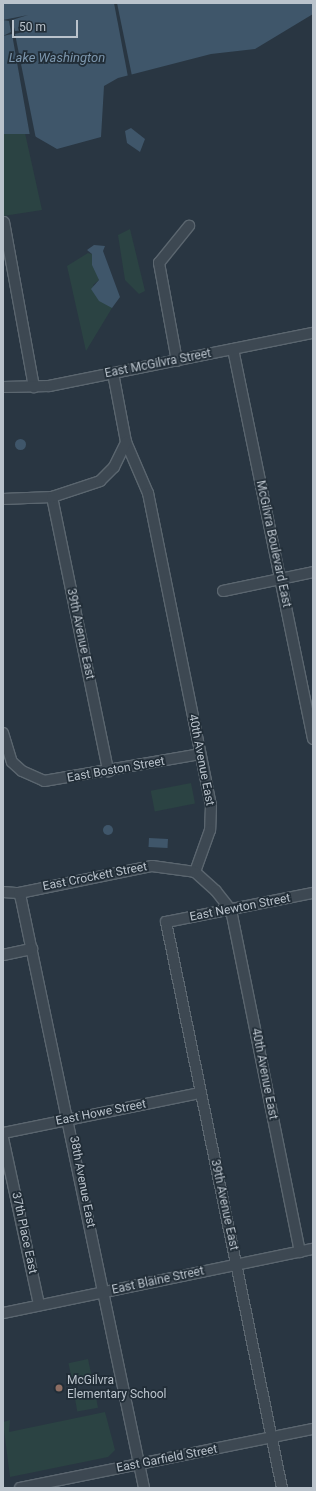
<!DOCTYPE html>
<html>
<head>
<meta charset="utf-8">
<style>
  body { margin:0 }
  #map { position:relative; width:316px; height:1491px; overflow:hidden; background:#293642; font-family:Roboto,sans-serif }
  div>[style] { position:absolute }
  .green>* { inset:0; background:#2b4343; transform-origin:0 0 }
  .water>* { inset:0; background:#3f566a; transform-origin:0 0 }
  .round { border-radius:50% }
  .pier>* { inset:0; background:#293642 }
  .roads { filter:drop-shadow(1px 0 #5b666f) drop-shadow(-1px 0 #5b666f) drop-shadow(0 1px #5b666f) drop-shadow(0 -1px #5b666f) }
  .street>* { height:10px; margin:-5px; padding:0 5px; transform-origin:5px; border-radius:5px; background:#3d4852 }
  .dots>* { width:11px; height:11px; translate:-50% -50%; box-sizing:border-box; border:2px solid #212d37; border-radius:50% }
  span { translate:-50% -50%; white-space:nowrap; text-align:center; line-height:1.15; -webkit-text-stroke:3.5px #212d37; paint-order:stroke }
  .street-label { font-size:12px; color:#bac3cc }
  .poi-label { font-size:12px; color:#bac3cc }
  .left { translate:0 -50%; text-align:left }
  .water-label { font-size:13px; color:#7c96ad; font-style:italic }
  .frame { position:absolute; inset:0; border:4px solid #bac3cc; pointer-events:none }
  .scale { position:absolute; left:12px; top:20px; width:66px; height:18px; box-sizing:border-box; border:2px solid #bac3cc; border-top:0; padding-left:5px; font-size:12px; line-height:14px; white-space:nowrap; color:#bac3cc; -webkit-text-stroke:3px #212d37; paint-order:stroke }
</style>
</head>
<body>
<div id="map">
  <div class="green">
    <div style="clip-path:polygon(25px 133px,42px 210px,3px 216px,3px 134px)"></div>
    <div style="clip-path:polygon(130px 229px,145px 291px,139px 294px,125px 280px,118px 235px)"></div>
    <div style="clip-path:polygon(88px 253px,92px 254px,99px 280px,93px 285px,112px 308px,86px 351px,67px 266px)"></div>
    <div style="left:191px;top:783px;width:21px;height:41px;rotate:79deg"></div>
    <div style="left:88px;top:1359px;width:19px;height:20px;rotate:78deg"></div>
    <div style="left:95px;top:1391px;width:17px;height:21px;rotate:80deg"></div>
    <div style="clip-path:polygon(105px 1412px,115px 1450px,108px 1457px,10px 1477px,3px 1422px,10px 1420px,9px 1432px)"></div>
  </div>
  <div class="water">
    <div style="clip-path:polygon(3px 3px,313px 3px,313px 14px,255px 49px,211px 54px,118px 78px,104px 86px,101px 137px,57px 149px,31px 134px,3px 134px)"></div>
    <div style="clip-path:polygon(131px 128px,145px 139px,140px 152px,127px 143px,125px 131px)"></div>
    <div style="clip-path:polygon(94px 245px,105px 246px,103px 251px,120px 297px,112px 308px,99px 301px,91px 289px,99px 280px,92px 265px,92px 254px,87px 250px)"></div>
    <div class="round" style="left:14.5px;top:438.5px;width:11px;height:11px"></div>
    <div class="round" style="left:103px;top:825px;width:10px;height:10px"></div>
    <div style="left:149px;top:838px;width:19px;height:9px;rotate:3deg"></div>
  </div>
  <div class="pier">
    <div style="clip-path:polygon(114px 3px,117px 3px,132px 76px,128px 77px)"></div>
    <div style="clip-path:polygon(28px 15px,12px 20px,15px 31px,31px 30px,15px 34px,36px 139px,30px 136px,12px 34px,3px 36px,11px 32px,9px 21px,3px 20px)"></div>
  </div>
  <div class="roads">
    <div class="street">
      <div style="left:4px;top:222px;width:168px;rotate:79.7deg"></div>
      <div style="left:233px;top:349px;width:398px;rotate:78.4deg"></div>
      <div style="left:177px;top:361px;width:100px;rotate:-100.4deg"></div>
      <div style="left:159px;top:263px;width:48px;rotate:-51deg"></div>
      <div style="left:113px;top:373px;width:70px;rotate:79.3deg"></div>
      <div style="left:126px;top:442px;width:56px;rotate:66.7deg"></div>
      <div style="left:148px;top:493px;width:318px;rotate:78.6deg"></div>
      <div style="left:211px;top:805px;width:25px;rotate:92deg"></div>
      <div style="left:210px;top:830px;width:45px;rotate:109.7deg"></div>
      <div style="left:3px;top:387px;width:46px;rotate:-1.2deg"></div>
      <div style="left:49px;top:386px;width:269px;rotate:-11.4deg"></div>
      <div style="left:52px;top:497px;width:280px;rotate:78.4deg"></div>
      <div style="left:3px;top:499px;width:49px;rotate:-2.3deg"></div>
      <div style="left:52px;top:497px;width:51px;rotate:-18.4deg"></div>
      <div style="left:100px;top:481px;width:20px;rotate:-45deg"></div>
      <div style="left:114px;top:467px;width:28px;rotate:-64deg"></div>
      <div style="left:223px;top:591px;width:92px;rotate:-11.9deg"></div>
      <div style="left:3px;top:733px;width:30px;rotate:73deg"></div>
      <div style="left:12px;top:762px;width:13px;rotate:42deg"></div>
      <div style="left:22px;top:771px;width:24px;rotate:24deg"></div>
      <div style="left:44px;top:781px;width:158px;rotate:-9.8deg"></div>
      <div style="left:3px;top:892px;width:16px;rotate:4deg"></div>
      <div style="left:19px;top:893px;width:6px;rotate:72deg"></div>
      <div style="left:21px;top:899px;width:602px;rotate:78.2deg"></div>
      <div style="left:19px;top:893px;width:136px;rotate:-11.5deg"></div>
      <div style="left:152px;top:866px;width:43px;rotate:7.9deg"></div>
      <div style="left:195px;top:872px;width:28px;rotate:42deg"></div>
      <div style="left:216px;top:891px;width:24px;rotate:52deg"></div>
      <div style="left:231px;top:910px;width:349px;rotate:78.6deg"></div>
      <div style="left:3px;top:955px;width:30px;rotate:-12deg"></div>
      <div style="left:3px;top:1133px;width:200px;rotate:-11.5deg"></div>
      <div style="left:3px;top:1138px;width:171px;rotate:77.8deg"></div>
      <div style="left:3px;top:1313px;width:317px;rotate:-11.7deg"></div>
      <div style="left:20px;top:1488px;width:299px;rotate:-11.4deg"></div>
      <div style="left:282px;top:1488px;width:578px;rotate:-101.58deg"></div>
      <div style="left:166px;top:922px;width:150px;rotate:-11.2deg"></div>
    </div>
  </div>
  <div class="dots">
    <div style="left:59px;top:1388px;background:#8d6e63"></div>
  </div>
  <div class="street-label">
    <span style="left:158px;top:364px;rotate:-11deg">East McGilvra Street</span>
    <span style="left:273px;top:544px;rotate:78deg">McGilvra Boulevard East</span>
    <span style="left:80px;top:634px;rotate:78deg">39th Avenue East</span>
    <span style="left:201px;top:760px;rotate:79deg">40th Avenue East</span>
    <span style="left:116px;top:770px;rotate:-10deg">East Boston Street</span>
    <span style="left:95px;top:877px;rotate:-11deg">East Crockett Street</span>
    <span style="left:240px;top:908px;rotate:-11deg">East Newton Street</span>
    <span style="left:264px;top:1074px;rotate:79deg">40th Avenue East</span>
    <span style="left:101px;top:1113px;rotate:-11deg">East Howe Street</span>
    <span style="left:82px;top:1182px;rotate:79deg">38th Avenue East</span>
    <span style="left:224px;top:1205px;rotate:78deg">39th Avenue East</span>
    <span style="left:24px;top:1233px;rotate:78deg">37th Place East</span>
    <span style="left:158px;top:1281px;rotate:-12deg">East Blaine Street</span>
    <span style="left:167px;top:1459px;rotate:-11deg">East Garfield Street</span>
  </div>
  <div class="poi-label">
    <span class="left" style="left:67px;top:1388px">McGilvra<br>Elementary School</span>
  </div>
  <div class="water-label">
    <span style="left:57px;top:58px">Lake Washington</span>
  </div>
  <div class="frame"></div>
  <div class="scale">50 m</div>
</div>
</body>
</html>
